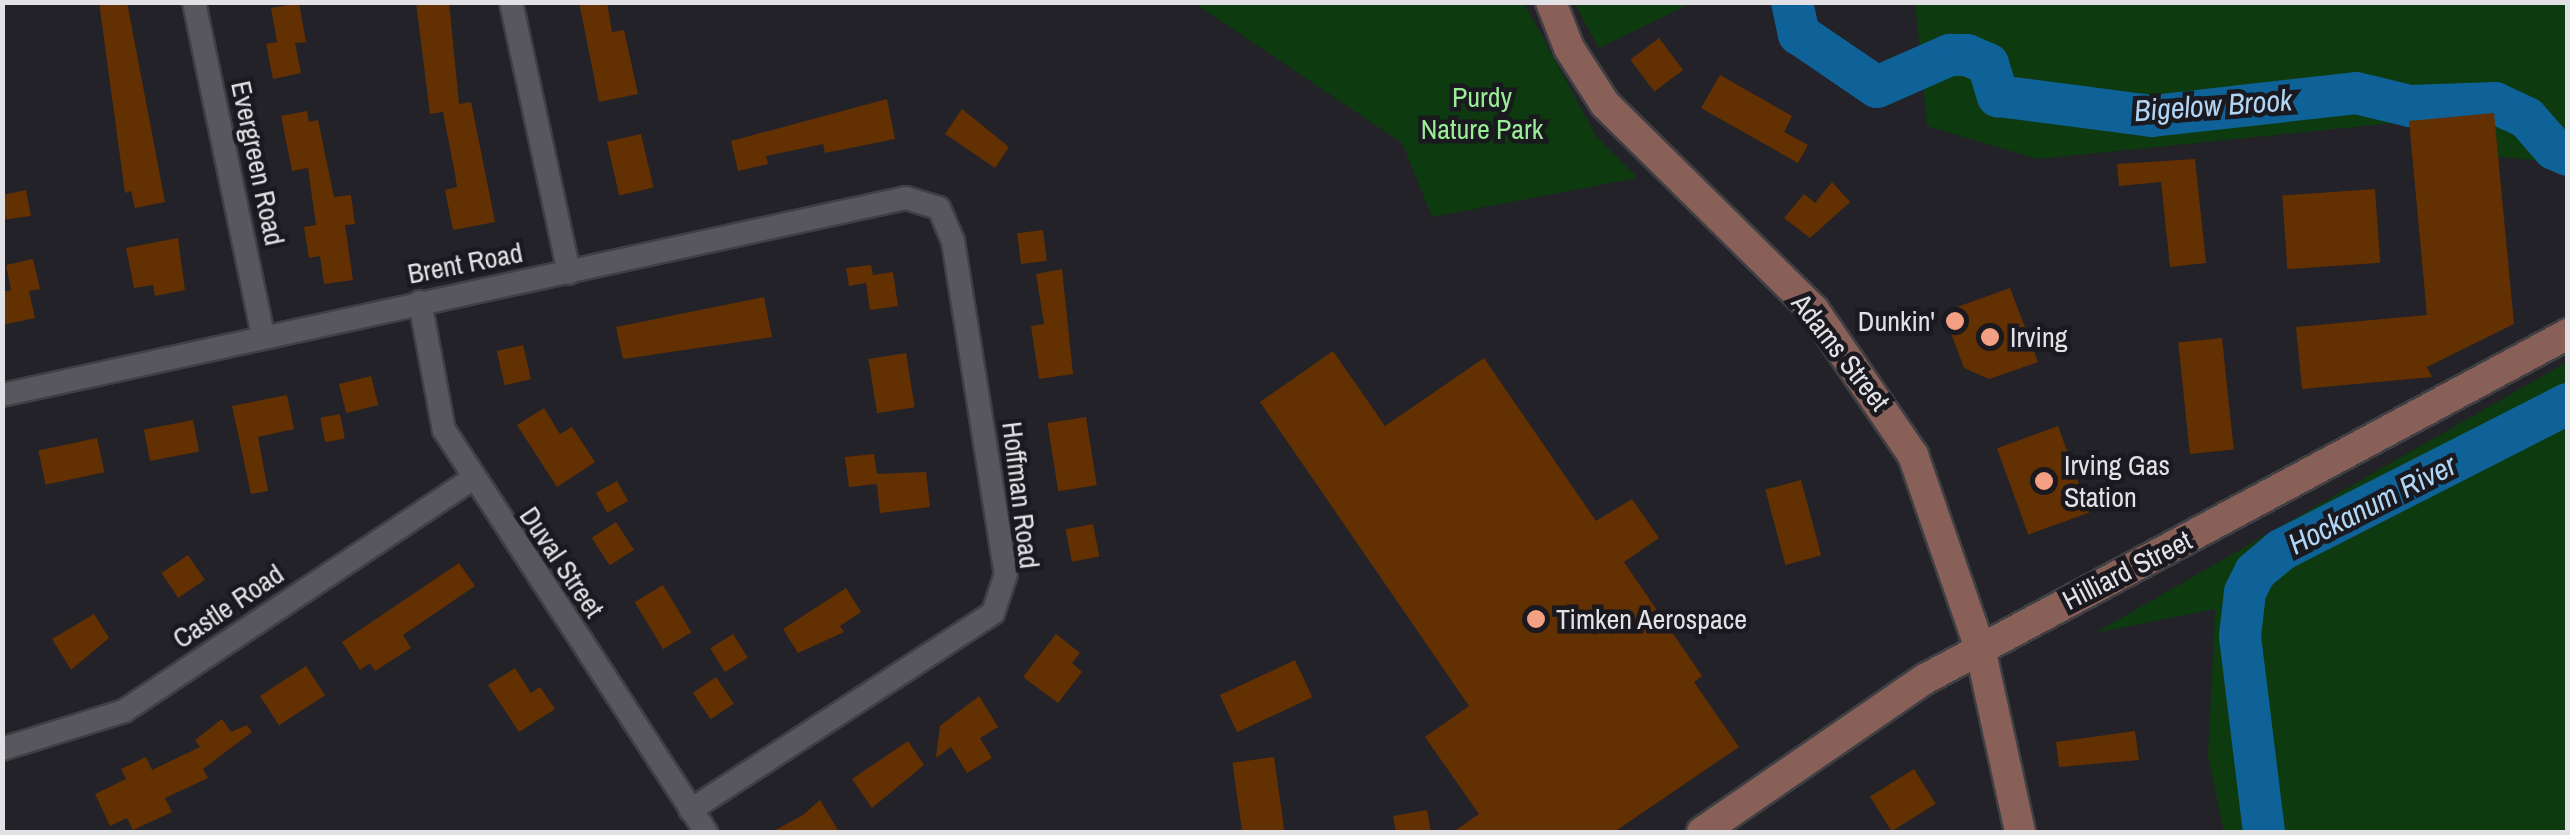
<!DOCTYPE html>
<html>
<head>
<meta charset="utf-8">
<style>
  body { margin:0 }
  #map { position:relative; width:2570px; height:835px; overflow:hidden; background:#232228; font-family:"Archivo Narrow",sans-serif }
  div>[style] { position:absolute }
  .green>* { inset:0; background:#0e3a0f }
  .river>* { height:42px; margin:-21px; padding:0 21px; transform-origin:21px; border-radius:21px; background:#0e6298 }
  .building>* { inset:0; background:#633002; transform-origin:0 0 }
  .roads { filter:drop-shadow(2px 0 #3f3f44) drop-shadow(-2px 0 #3f3f44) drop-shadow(0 2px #3f3f44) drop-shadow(0 -2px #3f3f44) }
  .street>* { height:22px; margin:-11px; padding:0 11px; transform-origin:11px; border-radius:11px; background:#58575e }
  .secondary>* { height:30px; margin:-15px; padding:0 15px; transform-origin:15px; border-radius:15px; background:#886057 }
  .dots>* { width:28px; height:28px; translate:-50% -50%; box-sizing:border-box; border:5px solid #19191f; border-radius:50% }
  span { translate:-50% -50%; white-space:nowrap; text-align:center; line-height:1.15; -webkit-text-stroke:9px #19191f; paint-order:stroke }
  .park-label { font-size:28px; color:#99ed96 }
  .street-label { font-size:28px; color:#e2e1e6 }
  .poi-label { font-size:28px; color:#e2e1e6 }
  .right { translate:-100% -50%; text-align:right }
  .left { translate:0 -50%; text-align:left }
  .water-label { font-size:30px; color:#b1d5f4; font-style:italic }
  .frame { position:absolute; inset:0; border:5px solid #e2e1e6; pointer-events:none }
</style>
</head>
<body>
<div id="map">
  <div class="green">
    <div style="clip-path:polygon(1194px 3px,1524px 3px,1596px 136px,1638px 178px,1432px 217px,1402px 143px)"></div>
    <div style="clip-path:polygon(1574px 3px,1692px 3px,1599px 48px)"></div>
    <div style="clip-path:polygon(1915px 3px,2567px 3px,2567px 163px,2498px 157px,2493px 113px,2037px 159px,1927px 126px)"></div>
    <div style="clip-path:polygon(2567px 362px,2567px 832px,2224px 832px,2208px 756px,2215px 609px,2095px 633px)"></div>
  </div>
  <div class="river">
    <div style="left:1792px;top:2px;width:33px;rotate:78deg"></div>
    <div style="left:1799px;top:34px;width:94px;rotate:34.2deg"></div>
    <div style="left:1877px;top:87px;width:80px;rotate:-23.7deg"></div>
    <div style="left:1950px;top:55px;width:17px"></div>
    <div style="left:1967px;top:55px;width:23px;rotate:23deg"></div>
    <div style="left:1988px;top:64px;width:34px;rotate:73deg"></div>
    <div style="left:1998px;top:96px;width:155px;rotate:7.4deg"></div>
    <div style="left:2152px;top:116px;width:205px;rotate:-6.4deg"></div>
    <div style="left:2356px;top:93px;width:56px;rotate:13.5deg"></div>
    <div style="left:2410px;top:106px;width:85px;rotate:-2deg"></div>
    <div style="left:2495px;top:103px;width:35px;rotate:25deg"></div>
    <div style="left:2527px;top:118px;width:41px;rotate:48.9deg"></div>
    <div style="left:2554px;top:149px;width:15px;rotate:23deg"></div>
    <div style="left:2264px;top:832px;width:197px;rotate:-97deg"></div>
    <div style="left:2240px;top:636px;width:44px;rotate:-83.5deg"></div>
    <div style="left:2245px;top:592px;width:22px;rotate:-63deg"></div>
    <div style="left:2255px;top:572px;width:34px;rotate:-40deg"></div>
    <div style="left:2281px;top:550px;width:322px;rotate:-27deg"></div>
  </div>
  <div class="building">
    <div style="clip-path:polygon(99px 2px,127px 2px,165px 202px,135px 208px,131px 191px,125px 193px)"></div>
    <div style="clip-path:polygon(416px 2px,449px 2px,459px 104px,471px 102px,495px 222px,453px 230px,445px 190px,457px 187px,455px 174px,443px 112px,430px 114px)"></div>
    <div style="clip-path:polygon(579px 2px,607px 2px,612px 32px,624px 30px,638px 94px,599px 102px)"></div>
    <div style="clip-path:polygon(299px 3px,306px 42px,295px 43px,301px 73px,273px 79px,266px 44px,277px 42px,271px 8px)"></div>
    <div style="left:1659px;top:38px;width:40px;height:36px;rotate:53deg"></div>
    <div style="clip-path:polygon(1720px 75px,1792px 116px,1784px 132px,1808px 145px,1798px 163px,1701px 108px)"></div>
    <div style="clip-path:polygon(887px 99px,895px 139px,825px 153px,823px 144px,766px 156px,768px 164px,738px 171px,731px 141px)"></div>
    <div style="clip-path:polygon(962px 109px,1009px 147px,995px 168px,945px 134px)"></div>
    <div style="clip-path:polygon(307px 111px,309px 122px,318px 120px,334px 197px,351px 195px,355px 224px,345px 225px,353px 280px,324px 284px,320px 256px,309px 258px,304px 227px,316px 225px,308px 168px,292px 171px,281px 116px)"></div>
    <div style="clip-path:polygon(2494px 113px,2514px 324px,2427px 367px,2432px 377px,2302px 389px,2296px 327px,2427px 315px,2409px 121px)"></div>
    <div style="left:641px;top:134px;width:55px;height:35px;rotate:77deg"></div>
    <div style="clip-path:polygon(2195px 159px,2206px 263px,2170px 267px,2161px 182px,2119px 186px,2117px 164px)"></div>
    <div style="clip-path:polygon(1832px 182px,1850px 202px,1810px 238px,1784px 218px,1804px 194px,1815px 203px)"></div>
    <div style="left:2375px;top:189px;width:74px;height:93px;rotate:86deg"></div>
    <div style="clip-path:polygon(26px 190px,31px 216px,2px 220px,2px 195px)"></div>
    <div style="left:1043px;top:230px;width:31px;height:26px;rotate:83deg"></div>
    <div style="clip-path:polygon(178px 238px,185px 290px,155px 296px,153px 285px,134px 288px,126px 248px)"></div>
    <div style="clip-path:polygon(33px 259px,40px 289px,29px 291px,35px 318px,2px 325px,2px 292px,11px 290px,6px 265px)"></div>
    <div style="clip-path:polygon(871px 265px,873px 275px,893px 272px,898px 306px,870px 310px,866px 283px,849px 286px,846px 268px)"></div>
    <div style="clip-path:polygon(1062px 269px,1073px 374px,1039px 379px,1031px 326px,1044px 324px,1036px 274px)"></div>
    <div style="clip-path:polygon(2010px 288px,2038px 362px,1989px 379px,1964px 368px,1943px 312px)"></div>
    <div style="clip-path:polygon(764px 297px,772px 337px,623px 359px,616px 327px)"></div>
    <div style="left:2222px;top:338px;width:112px;height:44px;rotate:84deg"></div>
    <div style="left:523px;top:345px;width:35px;height:27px;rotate:77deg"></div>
    <div style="clip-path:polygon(1333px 351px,1385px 426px,1484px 358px,1596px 521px,1632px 499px,1659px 538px,1624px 562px,1702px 676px,1694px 682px,1739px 747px,1614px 832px,1453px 832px,1479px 814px,1425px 737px,1469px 706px,1260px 402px)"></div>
    <div style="left:906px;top:353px;width:55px;height:38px;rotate:81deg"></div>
    <div style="left:371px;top:376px;width:30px;height:33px;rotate:76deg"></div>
    <div style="clip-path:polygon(287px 395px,294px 429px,258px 437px,268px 491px,251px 494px,232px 406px)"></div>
    <div style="clip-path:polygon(544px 408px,560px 434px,572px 427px,595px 462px,557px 487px,517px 425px)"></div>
    <div style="left:340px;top:414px;width:25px;height:20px;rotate:79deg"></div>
    <div style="left:1086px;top:417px;width:69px;height:39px;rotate:81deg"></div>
    <div style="left:193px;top:420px;width:32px;height:50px;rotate:79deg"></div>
    <div style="left:2058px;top:426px;width:92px;height:65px;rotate:70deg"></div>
    <div style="left:97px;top:438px;width:35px;height:60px;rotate:78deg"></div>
    <div style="clip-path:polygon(874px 454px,877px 474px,926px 472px,930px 507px,880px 513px,877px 484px,849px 487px,845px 457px)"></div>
    <div style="left:1801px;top:480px;width:78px;height:37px;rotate:75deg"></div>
    <div style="left:617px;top:481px;width:23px;height:24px;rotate:61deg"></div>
    <div style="left:616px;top:522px;width:33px;height:29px;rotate:57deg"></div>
    <div style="left:1093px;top:524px;width:33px;height:28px;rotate:79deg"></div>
    <div style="left:188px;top:555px;width:30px;height:32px;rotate:56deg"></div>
    <div style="clip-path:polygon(459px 563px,475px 586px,403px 635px,411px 648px,375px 671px,370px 663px,360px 670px,342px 642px)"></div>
    <div style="left:663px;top:585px;width:55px;height:33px;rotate:59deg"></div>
    <div style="clip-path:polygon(846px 588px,861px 612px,840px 626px,844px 632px,798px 653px,783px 629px)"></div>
    <div style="clip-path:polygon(94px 614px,109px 638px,71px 670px,52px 639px)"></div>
    <div style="left:733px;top:634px;width:28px;height:27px;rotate:58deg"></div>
    <div style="clip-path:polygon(1056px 634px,1080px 653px,1072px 663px,1082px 672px,1058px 703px,1023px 677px)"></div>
    <div style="left:1295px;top:660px;width:41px;height:83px;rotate:65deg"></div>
    <div style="left:306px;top:666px;width:35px;height:55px;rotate:57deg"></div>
    <div style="clip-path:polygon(515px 668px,531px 693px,540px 687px,555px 709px,519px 732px,488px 685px)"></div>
    <div style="left:716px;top:677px;width:32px;height:28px;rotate:56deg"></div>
    <div style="clip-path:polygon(979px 696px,998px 727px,980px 738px,992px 758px,967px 773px,951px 747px,936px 758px,940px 726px)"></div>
    <div style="clip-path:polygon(222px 719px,231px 732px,247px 725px,252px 732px,203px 769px,208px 778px,165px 798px,172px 812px,133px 830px,127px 818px,110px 826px,95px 794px,126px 779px,121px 769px,146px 757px,152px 770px,200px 747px,195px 740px)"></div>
    <div style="clip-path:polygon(2135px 731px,2139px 760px,2059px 767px,2056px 742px)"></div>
    <div style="clip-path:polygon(908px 741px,924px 765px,872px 808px,852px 779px)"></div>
    <div style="left:1274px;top:757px;width:76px;height:42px;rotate:82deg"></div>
    <div style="left:1914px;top:769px;width:41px;height:52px;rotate:58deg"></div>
    <div style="clip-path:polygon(820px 800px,839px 832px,772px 832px,803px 815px)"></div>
    <div style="clip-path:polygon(1427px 810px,1431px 832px,1396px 832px,1393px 816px)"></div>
  </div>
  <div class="roads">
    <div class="street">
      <div style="left:194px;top:2px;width:341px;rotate:78.3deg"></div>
      <div style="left:511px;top:2px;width:277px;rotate:77.9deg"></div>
      <div style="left:420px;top:302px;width:130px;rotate:79.4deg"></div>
      <div style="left:444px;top:430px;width:480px;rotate:56.9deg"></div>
      <div style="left:2px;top:395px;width:925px;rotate:-12.29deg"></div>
      <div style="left:906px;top:198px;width:34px;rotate:17deg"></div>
      <div style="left:939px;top:208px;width:36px;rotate:67deg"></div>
      <div style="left:953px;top:241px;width:337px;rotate:81deg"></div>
      <div style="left:1006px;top:574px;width:41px;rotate:108.4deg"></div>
      <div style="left:993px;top:613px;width:361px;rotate:146.9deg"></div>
      <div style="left:2px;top:749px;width:128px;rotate:-17.3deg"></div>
      <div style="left:124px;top:711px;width:417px;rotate:-33.7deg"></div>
    </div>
    <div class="secondary">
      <div style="left:1551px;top:2px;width:49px;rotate:68.6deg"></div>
      <div style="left:1569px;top:48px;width:67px;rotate:57.3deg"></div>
      <div style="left:1605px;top:104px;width:293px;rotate:44.6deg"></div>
      <div style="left:1814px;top:310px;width:176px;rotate:55.7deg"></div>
      <div style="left:1913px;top:455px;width:204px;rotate:70.9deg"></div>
      <div style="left:1980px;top:648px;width:188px;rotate:77.7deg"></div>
      <div style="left:1702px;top:832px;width:270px;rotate:-34.5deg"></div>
      <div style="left:1925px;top:679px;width:730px;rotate:-28.22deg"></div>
    </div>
  </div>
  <div class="dots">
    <div style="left:1955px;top:321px;background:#f39f84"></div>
    <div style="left:1990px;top:337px;background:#f39f84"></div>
    <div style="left:2044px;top:481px;background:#f39f84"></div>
    <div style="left:1536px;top:619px;background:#f39f84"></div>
  </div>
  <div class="park-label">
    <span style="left:1482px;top:113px">Purdy<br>Nature Park</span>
  </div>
  <div class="street-label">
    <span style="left:258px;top:163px;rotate:78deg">Evergreen Road</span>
    <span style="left:465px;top:263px;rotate:-11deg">Brent Road</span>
    <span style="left:1841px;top:352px;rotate:52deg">Adams Street</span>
    <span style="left:1021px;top:495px;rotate:83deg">Hoffman Road</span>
    <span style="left:562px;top:562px;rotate:56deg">Duval Street</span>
    <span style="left:2127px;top:570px;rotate:-27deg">Hilliard Street</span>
    <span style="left:228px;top:606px;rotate:-34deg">Castle Road</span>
  </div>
  <div class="poi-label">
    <span class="right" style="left:1935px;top:321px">Dunkin'</span>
    <span class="left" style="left:2010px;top:337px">Irving</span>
    <span class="left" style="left:2064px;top:481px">Irving Gas<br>Station</span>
    <span class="left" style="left:1556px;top:619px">Timken Aerospace</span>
  </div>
  <div class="water-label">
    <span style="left:2213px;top:105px;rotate:-4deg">Bigelow Brook</span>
    <span style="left:2372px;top:504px;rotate:-27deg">Hockanum River</span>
  </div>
  <div class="frame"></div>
</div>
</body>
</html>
